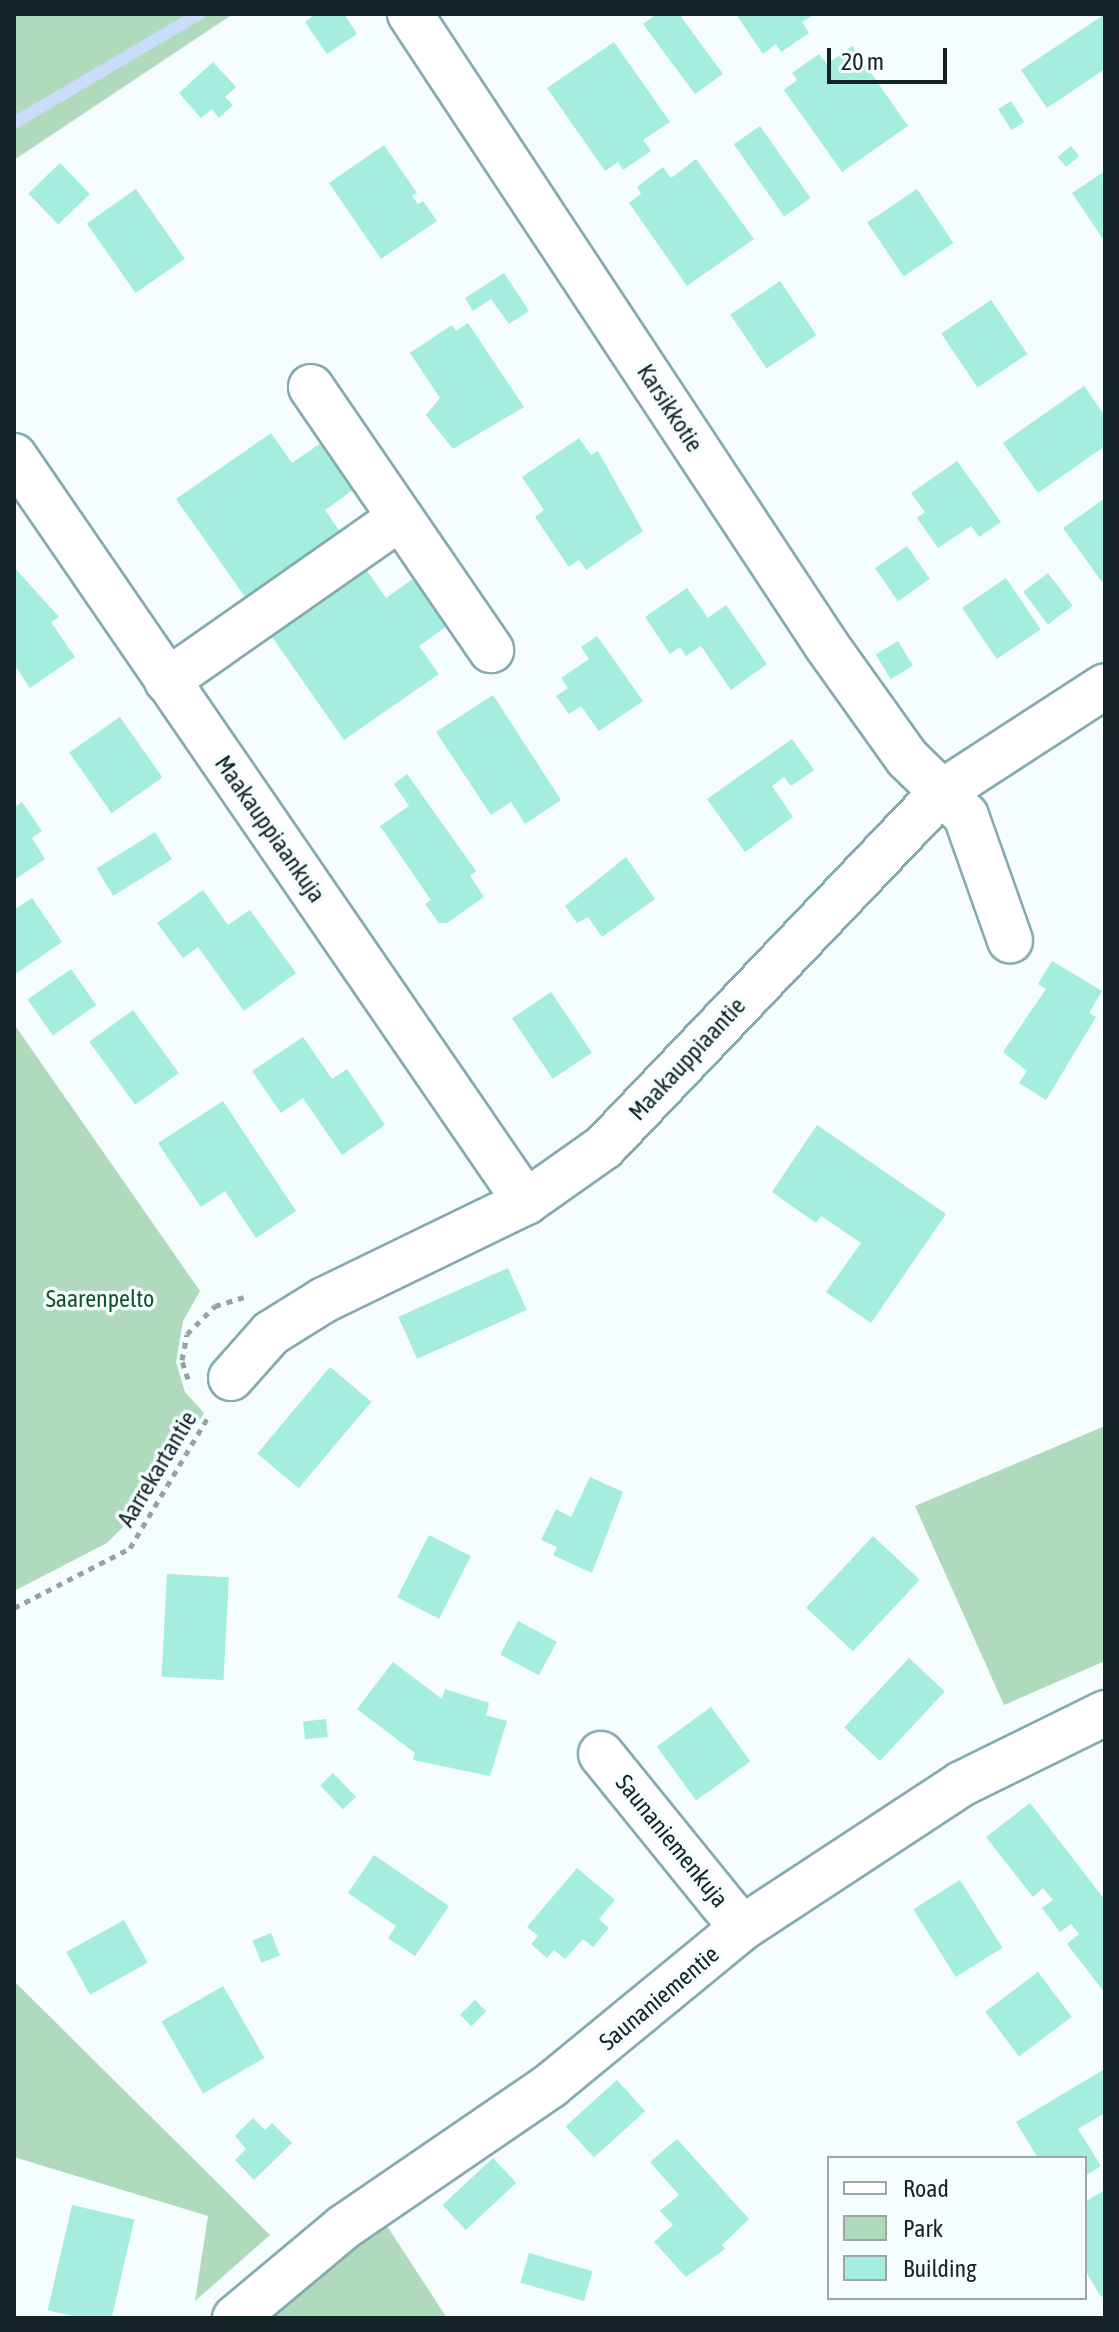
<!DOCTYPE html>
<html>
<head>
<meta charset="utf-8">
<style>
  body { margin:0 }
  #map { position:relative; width:1119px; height:2332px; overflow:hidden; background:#f5fdfe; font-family:"Asap Condensed",sans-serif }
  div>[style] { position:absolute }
  .green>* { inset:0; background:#afdabc }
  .stream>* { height:12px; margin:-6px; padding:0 6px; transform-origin:6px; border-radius:6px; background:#c9dcf9 }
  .building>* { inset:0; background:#a4eddf; transform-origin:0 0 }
  .path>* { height:5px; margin-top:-2.5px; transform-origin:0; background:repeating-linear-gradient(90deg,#97a2a4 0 6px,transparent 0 12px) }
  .roads { filter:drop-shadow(2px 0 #83abb1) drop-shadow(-2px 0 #83abb1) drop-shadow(0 2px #83abb1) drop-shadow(0 -2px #83abb1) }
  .minor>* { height:44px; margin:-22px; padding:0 22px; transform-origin:22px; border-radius:22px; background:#fff }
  span { translate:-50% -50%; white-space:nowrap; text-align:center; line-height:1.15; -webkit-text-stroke:7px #f5fdfe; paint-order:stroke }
  .street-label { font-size:24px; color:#132326 }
  .park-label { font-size:24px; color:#15522f }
  .frame { position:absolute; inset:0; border:16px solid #132326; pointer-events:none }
  .legend { position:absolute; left:827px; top:2156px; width:260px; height:144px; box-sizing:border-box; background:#f5fdfe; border:2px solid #9ba6a8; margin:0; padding:10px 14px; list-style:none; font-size:24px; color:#132326 }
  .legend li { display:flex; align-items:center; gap:16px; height:40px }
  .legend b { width:40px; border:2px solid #9ba6a8 }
  .scale { position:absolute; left:827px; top:48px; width:120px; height:36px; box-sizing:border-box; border:4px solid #132326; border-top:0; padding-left:10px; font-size:24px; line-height:28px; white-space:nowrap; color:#132326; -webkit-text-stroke:6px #f5fdfe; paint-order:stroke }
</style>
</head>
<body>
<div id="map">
  <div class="green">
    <div style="clip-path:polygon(14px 14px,233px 14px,14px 160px)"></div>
    <div style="clip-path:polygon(14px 1024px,200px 1291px,183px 1321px,176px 1362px,185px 1392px,204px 1413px,140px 1510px,107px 1543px,14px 1591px)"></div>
    <div style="clip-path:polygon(1105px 1426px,1105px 1661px,1004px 1705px,915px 1506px)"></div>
    <div style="clip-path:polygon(14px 1981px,270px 2235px,195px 2301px,208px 2216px,14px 2157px)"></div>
    <div style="clip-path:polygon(381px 2217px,447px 2318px,256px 2318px)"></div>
  </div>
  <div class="stream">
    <div style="left:14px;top:123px;width:215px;rotate:-30.5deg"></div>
  </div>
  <div class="building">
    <div style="clip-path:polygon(316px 14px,344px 14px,357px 34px,327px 54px,305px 22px)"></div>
    <div style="clip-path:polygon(657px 14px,679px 14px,723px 74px,695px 94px,643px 24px)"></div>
    <div style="clip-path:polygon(736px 14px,815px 14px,802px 22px,809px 33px,781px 52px,776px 44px,763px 54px)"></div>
    <div style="clip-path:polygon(1105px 14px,1105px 69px,1047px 108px,1021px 70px)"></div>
    <div style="clip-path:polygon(614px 42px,670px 122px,643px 140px,651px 151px,623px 170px,618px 162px,605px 171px,547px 88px)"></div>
    <div style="clip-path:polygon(852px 46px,908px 126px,842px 172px,784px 90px,797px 80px,792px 73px,819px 54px,827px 64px)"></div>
    <div style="clip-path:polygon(213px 62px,236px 87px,225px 97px,233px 105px,219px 118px,212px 109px,201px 118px,179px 93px)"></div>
    <div style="left:1011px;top:101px;width:25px;height:15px;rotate:58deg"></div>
    <div style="left:760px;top:126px;width:88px;height:32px;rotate:55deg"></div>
    <div style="clip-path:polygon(384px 145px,417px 193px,412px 196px,418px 204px,423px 201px,437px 221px,381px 259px,329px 183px)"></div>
    <div style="left:1071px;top:146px;width:13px;height:17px;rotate:51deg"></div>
    <div style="clip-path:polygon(696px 159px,754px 239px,687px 286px,629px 203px,641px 194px,637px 187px,663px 167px,671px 178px)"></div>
    <div style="left:60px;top:163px;width:43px;height:44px;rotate:46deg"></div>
    <div style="clip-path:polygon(1105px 171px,1105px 242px,1072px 193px)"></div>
    <div style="left:136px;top:189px;width:85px;height:60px;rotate:55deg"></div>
    <div style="left:917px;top:189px;width:65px;height:60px;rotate:56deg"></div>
    <div style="clip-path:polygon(504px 273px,529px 311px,509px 324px,491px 299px,473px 311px,465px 298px)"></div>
    <div style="left:780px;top:281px;width:65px;height:60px;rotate:56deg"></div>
    <div style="left:991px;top:300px;width:65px;height:60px;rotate:56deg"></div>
    <div style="clip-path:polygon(468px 323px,524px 407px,453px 449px,426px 415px,440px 398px,410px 353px,452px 325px,456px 331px)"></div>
    <div style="clip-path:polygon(1084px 386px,1105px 416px,1105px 446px,1038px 493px,1003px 443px)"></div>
    <div style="clip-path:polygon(271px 433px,292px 463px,321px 443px,353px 490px,325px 510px,345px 539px,250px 604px,176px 499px)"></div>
    <div style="clip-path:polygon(579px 438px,591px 455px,598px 451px,643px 531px,586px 570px,579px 560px,569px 567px,535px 517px,544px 510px,522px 477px)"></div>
    <div style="clip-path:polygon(957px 461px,1001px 522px,979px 537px,971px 526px,938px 548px,917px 518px,925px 512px,911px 493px)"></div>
    <div style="clip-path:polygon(1105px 498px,1105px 579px,1102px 582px,1063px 528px)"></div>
    <div style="left:907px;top:546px;width:40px;height:39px;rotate:55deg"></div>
    <div style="clip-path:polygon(14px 567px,59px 617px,51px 622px,75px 657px,30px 688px,14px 664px)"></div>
    <div style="clip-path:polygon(365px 568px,386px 598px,414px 578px,447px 626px,419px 646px,439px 674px,344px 740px,270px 634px)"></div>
    <div style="left:1048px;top:573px;width:41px;height:31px;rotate:53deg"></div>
    <div style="left:1006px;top:578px;width:62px;height:53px;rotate:56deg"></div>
    <div style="clip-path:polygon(687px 588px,708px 618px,726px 605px,767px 664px,731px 690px,701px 646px,686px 656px,680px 647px,670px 654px,645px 617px)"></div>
    <div style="clip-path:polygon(597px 636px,643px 701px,599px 731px,581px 706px,569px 714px,556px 696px,568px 688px,561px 678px,589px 659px,581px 647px)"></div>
    <div style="left:898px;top:641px;width:29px;height:26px;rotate:59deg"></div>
    <div style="clip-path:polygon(493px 695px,561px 800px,525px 824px,511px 802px,491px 815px,436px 732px)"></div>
    <div style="left:120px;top:717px;width:74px;height:62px;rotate:55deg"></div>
    <div style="clip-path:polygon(792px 739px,814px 770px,791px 786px,784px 777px,772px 786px,793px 817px,745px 852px,707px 799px)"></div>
    <div style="clip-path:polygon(407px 774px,476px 871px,470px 876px,484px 897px,447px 923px,439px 923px,425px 904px,431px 900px,380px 826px,409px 806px,394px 784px)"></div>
    <div style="clip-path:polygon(22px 802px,42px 831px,32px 838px,45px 859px,14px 880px,14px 808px)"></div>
    <div style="left:155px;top:832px;width:32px;height:69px;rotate:58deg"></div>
    <div style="clip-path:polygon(626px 857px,655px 899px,602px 937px,588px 917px,577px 923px,565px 906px)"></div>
    <div style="clip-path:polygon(203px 890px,228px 925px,250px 910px,296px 973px,244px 1011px,198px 947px,183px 958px,157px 923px)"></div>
    <div style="clip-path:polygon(32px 898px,62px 942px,14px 975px,14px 910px)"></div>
    <div style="clip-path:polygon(1052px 961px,1102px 991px,1089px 1013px,1096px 1017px,1046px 1100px,1019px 1083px,1027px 1071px,1003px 1052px,1046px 989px,1038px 984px)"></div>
    <div style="left:71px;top:969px;width:44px;height:53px;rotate:55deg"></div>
    <div style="left:551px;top:992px;width:73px;height:47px;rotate:56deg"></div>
    <div style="left:133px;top:1010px;width:78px;height:54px;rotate:54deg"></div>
    <div style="clip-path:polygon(303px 1037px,332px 1079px,347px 1069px,385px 1125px,342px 1155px,303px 1098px,281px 1113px,252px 1071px)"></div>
    <div style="clip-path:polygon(223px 1101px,296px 1211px,256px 1238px,225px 1191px,201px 1207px,158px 1143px)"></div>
    <div style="clip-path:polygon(817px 1125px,946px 1214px,871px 1323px,826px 1292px,861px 1243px,821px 1216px,816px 1223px,772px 1192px)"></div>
    <div style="left:508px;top:1268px;width:46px;height:120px;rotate:66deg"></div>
    <div style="left:330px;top:1367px;width:54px;height:113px;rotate:40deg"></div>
    <div style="clip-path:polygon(590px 1477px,623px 1492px,592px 1573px,553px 1555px,557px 1547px,541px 1540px,556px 1509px,571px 1517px)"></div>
    <div style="left:429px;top:1535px;width:47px;height:70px;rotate:27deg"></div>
    <div style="left:873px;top:1536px;width:64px;height:98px;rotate:43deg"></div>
    <div style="left:167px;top:1574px;width:62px;height:103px;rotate:3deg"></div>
    <div style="left:518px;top:1621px;width:44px;height:38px;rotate:28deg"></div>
    <div style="left:909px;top:1658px;width:49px;height:95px;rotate:43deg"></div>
    <div style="clip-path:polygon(393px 1662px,442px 1699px,445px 1689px,489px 1703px,486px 1715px,507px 1721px,490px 1776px,413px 1760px,415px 1753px,357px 1709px)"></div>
    <div style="left:711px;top:1707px;width:67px;height:67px;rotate:54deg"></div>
    <div style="left:326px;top:1719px;width:18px;height:23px;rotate:84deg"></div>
    <div style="left:333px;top:1773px;width:33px;height:18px;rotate:46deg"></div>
    <div style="clip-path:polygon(1030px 1803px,1105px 1900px,1105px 1993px,1067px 1944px,1079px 1934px,1071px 1924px,1060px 1932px,1042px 1908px,1053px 1900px,1043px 1888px,1033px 1897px,986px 1837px)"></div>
    <div style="clip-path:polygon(374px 1855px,449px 1906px,415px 1956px,388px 1938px,396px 1926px,348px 1893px)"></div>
    <div style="clip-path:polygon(577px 1868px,615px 1900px,599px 1919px,609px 1928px,593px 1947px,583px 1939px,565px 1959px,554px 1950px,547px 1958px,531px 1944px,538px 1936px,527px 1927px)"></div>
    <div style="left:960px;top:1880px;width:80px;height:55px;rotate:58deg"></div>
    <div style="left:124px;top:1920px;width:49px;height:66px;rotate:61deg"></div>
    <div style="left:271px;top:1933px;width:24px;height:20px;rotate:68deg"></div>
    <div style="left:1038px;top:1972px;width:56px;height:66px;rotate:53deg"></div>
    <div style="left:223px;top:1986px;width:83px;height:71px;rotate:60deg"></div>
    <div style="left:475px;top:2000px;width:16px;height:21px;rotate:45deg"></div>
    <div style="clip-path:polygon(1103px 2070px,1105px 2113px,1078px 2129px,1101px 2166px,1085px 2176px,1085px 2158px,1038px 2158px,1016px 2122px)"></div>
    <div style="left:617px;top:2080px;width:42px;height:69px;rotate:48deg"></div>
    <div style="clip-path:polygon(253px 2118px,265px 2130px,272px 2123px,292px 2143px,254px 2180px,235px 2160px,246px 2149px,235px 2136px)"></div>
    <div style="clip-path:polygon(677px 2139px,749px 2219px,722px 2245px,725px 2249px,686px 2277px,654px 2242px,673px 2225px,660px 2211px,679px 2195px,650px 2162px)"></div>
    <div style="left:493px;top:2158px;width:34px;height:69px;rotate:47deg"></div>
    <div style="clip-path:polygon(1103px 2191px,1105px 2295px,1101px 2297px,1085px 2270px,1085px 2202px)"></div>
    <div style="left:72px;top:2205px;width:64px;height:108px;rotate:13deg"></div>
    <div style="left:529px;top:2253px;width:66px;height:31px;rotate:16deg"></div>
  </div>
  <div class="path">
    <div style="left:188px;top:1379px;width:20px;rotate:-108deg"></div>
    <div style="left:182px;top:1360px;width:26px;rotate:-79deg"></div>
    <div style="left:187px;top:1334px;width:40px;rotate:-45deg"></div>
    <div style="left:215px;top:1306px;width:31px;rotate:-17deg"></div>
    <div style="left:14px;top:1608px;width:131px;rotate:-27.3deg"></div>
    <div style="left:130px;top:1548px;width:156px;rotate:-59.2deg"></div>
  </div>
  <div class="roads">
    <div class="minor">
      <div style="left:410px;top:14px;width:757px;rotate:56.58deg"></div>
      <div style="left:827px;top:646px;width:138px;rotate:54.5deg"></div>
      <div style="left:907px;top:758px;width:83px;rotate:44.5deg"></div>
      <div style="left:966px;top:816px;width:132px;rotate:70.5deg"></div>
      <div style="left:311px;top:387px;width:319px;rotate:55.6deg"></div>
      <div style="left:14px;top:456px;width:905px;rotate:55.54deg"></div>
      <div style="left:167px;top:681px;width:284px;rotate:-35deg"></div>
      <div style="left:231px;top:1378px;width:60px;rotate:-48.4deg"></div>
      <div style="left:271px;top:1333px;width:62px;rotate:-31.9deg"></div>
      <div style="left:324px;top:1300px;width:225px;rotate:-25.9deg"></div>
      <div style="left:526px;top:1202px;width:95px;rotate:-35.2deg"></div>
      <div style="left:604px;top:1147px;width:490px;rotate:-46.4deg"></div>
      <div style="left:942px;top:792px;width:194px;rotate:-33deg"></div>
      <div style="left:601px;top:1754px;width:224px;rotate:51deg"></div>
      <div style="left:235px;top:2318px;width:142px;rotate:-39.9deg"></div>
      <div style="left:344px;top:2227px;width:251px;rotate:-34.4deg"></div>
      <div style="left:551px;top:2085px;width:247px;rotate:-39.4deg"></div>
      <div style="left:742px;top:1928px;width:262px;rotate:-33.3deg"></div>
      <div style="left:961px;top:1784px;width:161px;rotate:-26.2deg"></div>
    </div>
  </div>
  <div class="street-label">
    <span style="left:670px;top:408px;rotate:57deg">Karsikkotie</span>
    <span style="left:270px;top:829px;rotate:55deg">Maakauppiaankuja</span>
    <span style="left:687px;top:1059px;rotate:-47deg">Maakauppiaantie</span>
    <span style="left:157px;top:1469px;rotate:-59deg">Aarrekartantie</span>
    <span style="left:672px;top:1841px;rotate:51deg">Saunaniemenkuja</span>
    <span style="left:659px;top:1998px;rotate:-40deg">Saunaniementie</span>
  </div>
  <div class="park-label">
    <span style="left:100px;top:1299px">Saarenpelto</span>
  </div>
  <div class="frame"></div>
  <ul class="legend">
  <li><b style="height:10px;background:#fff"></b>Road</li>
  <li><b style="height:22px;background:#afdabc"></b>Park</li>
  <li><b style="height:22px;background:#a4eddf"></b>Building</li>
  </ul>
  <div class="scale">20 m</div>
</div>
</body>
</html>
